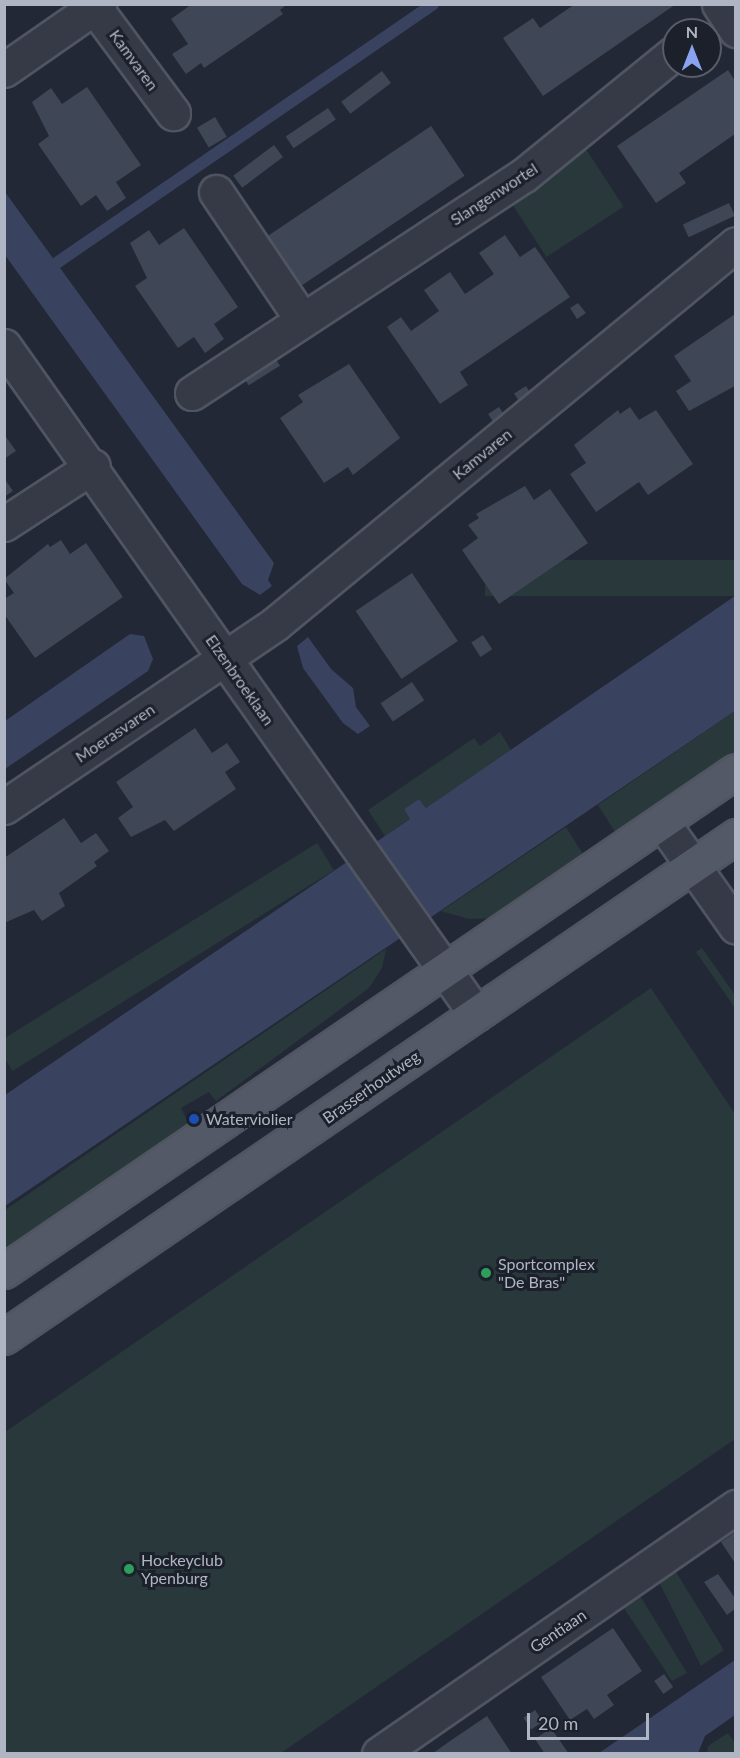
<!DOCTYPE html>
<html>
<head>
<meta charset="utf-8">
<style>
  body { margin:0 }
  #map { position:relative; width:740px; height:1758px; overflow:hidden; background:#222836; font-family:Lato,sans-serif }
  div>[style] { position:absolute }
  .green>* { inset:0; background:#28383b; transform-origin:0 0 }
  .water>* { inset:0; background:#39435f }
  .stream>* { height:12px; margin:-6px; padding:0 6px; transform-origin:6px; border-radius:6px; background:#39435f }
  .building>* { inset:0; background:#3f4656; transform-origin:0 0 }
  .roads { filter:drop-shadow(2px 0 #505561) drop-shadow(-2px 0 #505561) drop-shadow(0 2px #505561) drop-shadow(0 -2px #505561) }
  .minor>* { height:33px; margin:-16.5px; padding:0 16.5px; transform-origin:16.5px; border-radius:16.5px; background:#363a47 }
  .major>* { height:33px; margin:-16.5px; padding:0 16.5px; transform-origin:16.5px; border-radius:16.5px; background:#545967 }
  .dots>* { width:16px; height:16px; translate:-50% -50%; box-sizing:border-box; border:3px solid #1b202b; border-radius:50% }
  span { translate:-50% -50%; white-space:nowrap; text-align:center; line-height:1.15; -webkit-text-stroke:6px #1b202b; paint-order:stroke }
  .street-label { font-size:16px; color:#b0b5c3 }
  .poi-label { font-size:16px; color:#b0b5c3 }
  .left { translate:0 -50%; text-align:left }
  .frame { position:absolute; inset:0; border:6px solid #b0b5c3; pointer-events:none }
  .north { position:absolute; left:662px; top:18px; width:60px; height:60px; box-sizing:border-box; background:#1b202b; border:2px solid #575c68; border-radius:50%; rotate:0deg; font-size:16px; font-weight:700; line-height:24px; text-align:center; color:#b0b5c3 }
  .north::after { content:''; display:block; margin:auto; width:21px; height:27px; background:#8aa3ee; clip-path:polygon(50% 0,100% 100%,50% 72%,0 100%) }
  .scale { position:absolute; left:527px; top:1713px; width:122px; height:27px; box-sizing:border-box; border:3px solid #b0b5c3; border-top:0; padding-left:8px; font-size:18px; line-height:21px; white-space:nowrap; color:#b0b5c3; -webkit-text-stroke:4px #1b202b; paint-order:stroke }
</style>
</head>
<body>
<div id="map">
  <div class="green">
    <div style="left:586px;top:149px;width:69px;height:92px;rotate:57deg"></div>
    <div style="left:735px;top:560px;width:36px;height:250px;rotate:90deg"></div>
    <div style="clip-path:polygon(735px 711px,735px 757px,618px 837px,598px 805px)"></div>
    <div style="clip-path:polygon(500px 732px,511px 750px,426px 808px,419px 799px,404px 809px,411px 818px,385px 836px,368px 810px,474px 738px,480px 746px)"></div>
    <div style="clip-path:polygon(566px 827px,586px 859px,500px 918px,469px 919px,441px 911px)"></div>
    <div style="left:317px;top:843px;width:32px;height:379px;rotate:58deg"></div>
    <div style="clip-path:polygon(702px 948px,735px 995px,735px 1008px,696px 952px)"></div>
    <div style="clip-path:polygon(386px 949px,382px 968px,369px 988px,216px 1101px,209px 1092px,181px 1108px,188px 1122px,183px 1129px,5px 1259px,5px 1210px)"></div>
    <div style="clip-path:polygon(651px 988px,735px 1114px,735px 1439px,281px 1753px,5px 1753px,5px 1432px)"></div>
    <div style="clip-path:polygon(676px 1572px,724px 1650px,701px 1666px,659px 1582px)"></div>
    <div style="clip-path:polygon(639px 1594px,687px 1673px,672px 1681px,622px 1605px)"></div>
    <div style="clip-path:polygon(728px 1733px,735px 1743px,735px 1753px,707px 1753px,708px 1746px)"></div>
  </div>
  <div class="water">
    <div style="clip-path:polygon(5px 192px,274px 563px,268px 580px,272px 586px,260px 595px,242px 584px,5px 255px)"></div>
    <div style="clip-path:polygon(735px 596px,735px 711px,5px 1206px,5px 1095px,410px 819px,404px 809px,419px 799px,426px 808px)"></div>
    <div style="clip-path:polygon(130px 634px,144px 636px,153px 659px,148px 671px,5px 769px,5px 721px)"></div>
    <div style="clip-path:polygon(308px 637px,331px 669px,353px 688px,356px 707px,370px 726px,358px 734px,343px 723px,303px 668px,297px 646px)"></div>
    <div style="clip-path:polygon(735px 1660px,735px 1715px,705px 1736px,698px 1753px,599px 1753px)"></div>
  </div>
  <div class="stream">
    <div style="left:58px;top:262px;width:455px;rotate:-34.5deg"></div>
  </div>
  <div class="building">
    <div style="clip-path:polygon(192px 4px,287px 4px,280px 10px,283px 14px,204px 68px,201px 63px,186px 74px,172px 54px,188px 44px,171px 19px)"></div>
    <div style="clip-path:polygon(575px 4px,676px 4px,543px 96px,503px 38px,533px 18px,540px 28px)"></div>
    <div style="clip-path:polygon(728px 70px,735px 81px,735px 134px,679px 173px,686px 183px,656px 203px,617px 146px)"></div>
    <div style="left:382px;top:71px;width:15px;height:51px;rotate:53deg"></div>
    <div style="clip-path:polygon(87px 87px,141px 165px,116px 182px,126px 198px,107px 211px,96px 195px,81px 206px,38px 144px,49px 136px,32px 102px,51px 88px,62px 104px)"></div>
    <div style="left:328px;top:108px;width:14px;height:51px;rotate:56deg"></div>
    <div style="left:215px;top:117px;width:23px;height:21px;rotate:59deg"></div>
    <div style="left:431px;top:126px;width:60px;height:200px;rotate:56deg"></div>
    <div style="left:274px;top:145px;width:15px;height:51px;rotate:53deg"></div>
    <div style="left:729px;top:203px;width:14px;height:51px;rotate:65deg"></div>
    <div style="clip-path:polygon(184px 228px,238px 307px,214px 324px,224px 339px,205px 353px,194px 337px,178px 348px,135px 286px,147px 278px,130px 243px,149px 230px,159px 245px)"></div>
    <div style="clip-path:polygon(505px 235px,520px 257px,535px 247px,570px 297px,460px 372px,468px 385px,440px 404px,387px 327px,401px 317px,411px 331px,439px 311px,424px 290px,450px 272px,465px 294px,494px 274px,479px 253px)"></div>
    <div style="clip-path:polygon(578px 303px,586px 313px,577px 319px,570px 308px)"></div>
    <div style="clip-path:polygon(735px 314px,735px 386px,689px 411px,676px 391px,691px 381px,674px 356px)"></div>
    <div style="left:272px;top:353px;width:15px;height:37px;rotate:58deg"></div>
    <div style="clip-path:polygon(349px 364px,400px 438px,353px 475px,348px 467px,324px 483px,280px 418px,303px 402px,298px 395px)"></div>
    <div style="left:526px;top:386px;width:13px;height:14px;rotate:58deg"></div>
    <div style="left:499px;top:407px;width:17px;height:13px;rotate:57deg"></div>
    <div style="clip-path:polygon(630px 407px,639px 420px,656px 410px,693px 464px,648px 495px,639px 482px,596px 512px,570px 474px,586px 463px,574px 445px,618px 410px,620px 414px)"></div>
    <div style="clip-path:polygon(4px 434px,16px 451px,4px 459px)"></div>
    <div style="clip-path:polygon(4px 478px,13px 491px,4px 497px)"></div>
    <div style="clip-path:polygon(525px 486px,534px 500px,550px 489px,588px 543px,499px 604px,462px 550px,478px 538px,468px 525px,479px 518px,476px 514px)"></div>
    <div style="clip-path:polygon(61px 540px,70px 554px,86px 543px,123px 597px,35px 658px,4px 614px,4px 599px,14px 593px,4px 579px,48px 544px,50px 547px)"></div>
    <div style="left:412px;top:573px;width:82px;height:68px;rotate:56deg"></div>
    <div style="left:483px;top:635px;width:17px;height:14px;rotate:57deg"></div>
    <div style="left:412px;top:682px;width:22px;height:38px;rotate:56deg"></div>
    <div style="clip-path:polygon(195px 728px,212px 753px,227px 743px,240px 762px,225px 772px,236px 789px,174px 831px,165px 820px,131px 837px,118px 818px,133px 807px,116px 782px)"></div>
    <div style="clip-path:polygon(64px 818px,81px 843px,96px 833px,109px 851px,94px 862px,97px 866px,59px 893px,65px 906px,42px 921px,34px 910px,4px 923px,4px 858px)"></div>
    <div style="clip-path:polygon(735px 1532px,735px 1563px,721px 1542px)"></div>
    <div style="clip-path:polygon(718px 1574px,735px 1598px,735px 1609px,727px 1615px,704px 1582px)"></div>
    <div style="clip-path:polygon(613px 1628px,642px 1671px,607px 1695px,614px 1705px,594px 1719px,587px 1709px,570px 1720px,541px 1677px)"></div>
    <div style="left:664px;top:1674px;width:16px;height:12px;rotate:55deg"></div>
    <div style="left:535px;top:1710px;width:14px;height:14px;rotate:56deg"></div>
    <div style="clip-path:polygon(487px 1716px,512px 1754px,432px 1754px,450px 1741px)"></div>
    <div style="clip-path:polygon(551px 1728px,569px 1754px,545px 1754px,535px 1739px)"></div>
  </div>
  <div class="roads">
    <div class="minor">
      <div style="left:719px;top:4px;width:31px;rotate:57deg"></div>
      <div style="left:95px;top:8px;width:131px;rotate:53.4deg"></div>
      <div style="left:4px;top:70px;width:116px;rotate:-34.8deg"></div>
      <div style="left:216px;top:192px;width:152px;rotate:56deg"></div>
      <div style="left:4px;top:346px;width:818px;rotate:54.76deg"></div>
      <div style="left:192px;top:393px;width:397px;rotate:-33.3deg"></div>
      <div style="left:524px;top:175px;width:193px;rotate:-39.1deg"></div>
      <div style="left:4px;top:524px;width:106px;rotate:-33.1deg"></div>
      <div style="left:4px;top:807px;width:327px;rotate:-34deg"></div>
      <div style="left:275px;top:624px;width:597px;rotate:-39.5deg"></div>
      <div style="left:662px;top:822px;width:128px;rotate:54.8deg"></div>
      <div style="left:379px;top:1754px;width:434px;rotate:-34.7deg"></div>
    </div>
    <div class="major">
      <div style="left:4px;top:1271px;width:886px;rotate:-34.34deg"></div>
      <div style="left:4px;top:1337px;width:887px;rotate:-34.39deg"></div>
    </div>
  </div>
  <div class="dots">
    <div style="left:194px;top:1119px;background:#1a4fb4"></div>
    <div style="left:486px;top:1273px;background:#2e9e5b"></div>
    <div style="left:129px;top:1569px;background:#2e9e5b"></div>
  </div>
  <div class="street-label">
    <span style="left:134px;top:60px;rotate:54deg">Kamvaren</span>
    <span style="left:494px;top:194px;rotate:-33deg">Slangenwortel</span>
    <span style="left:482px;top:454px;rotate:-39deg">Kamvaren</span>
    <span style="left:240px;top:680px;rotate:55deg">Elzenbroeklaan</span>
    <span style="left:115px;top:733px;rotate:-34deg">Moerasvaren</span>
    <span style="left:371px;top:1087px;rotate:-35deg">Brasserhoutweg</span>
    <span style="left:558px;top:1631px;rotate:-34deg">Gentiaan</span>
  </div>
  <div class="poi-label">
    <span class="left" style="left:206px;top:1119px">Waterviolier</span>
    <span class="left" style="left:498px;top:1273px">Sportcomplex<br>"De Bras"</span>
    <span class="left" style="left:141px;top:1569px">Hockeyclub<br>Ypenburg</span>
  </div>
  <div class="frame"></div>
  <div class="north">N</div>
  <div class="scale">20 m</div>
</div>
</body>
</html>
